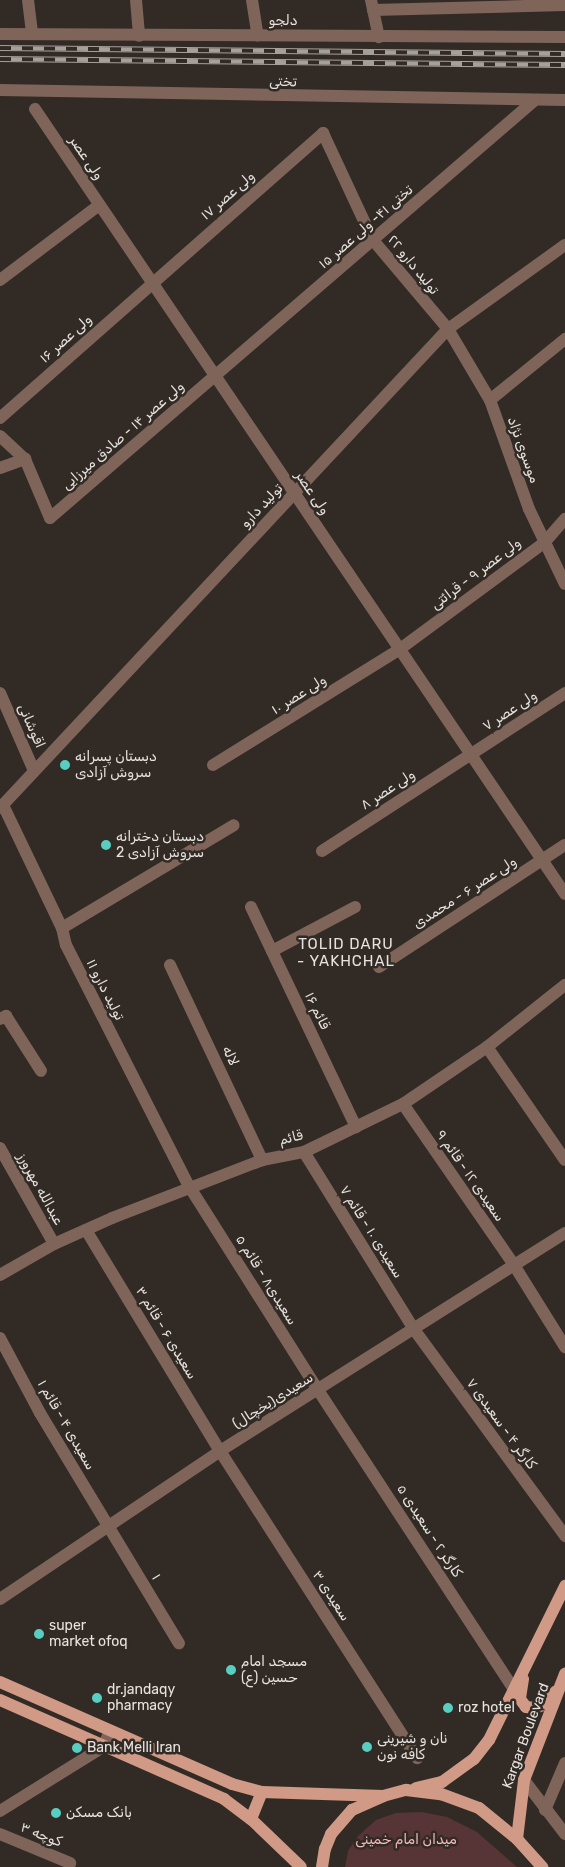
<!DOCTYPE html>
<html>
<head>
<meta charset="utf-8">
<style>
  body { margin:0 }
  #map { position:relative; width:565px; height:1867px; overflow:hidden; background:#322b25; font-family:Rubik,Vazirmatn,sans-serif }
  div>[style] { position:absolute }
  .green>* { inset:0; background:#573435 }
  .minor>* { height:12px; margin:-6px; padding:0 6px; transform-origin:6px; border-radius:6px; background:#7f645a }
  .major>* { height:12px; margin:-6px; padding:0 6px; transform-origin:6px; border-radius:6px; background:#d09a86 }
  .rail>* { height:5.5px; margin-top:-2.75px; transform-origin:0; background:repeating-linear-gradient(90deg,#322b25 0 11px,#a6a09c 0 22px); box-sizing:border-box; border-block:1px solid #a6a09c }
  .dots>* { width:14px; height:14px; translate:-50% -50%; box-sizing:border-box; border:2px solid #322b25; border-radius:50% }
  span { translate:-50% -50%; white-space:nowrap; text-align:center; line-height:1.15; -webkit-text-stroke:5px #322b25; paint-order:stroke }
  .street-label { font-size:14px; color:#e7e2de }
  .poi-label { font-size:14px; color:#e7e2de }
  .left { translate:0 -50%; text-align:left }
  .park-label { font-size:14px; color:#f4b9ba }
  .neighbourhood-label { font-size:15px; color:#e7e2de; letter-spacing:1px }
</style>
</head>
<body>
<div id="map">
  <div class="green">
    <div style="clip-path:polygon(422px 1812px,447px 1817px,477px 1832px,517px 1867px,345px 1867px,348px 1851px,358px 1836px,376px 1820px,396px 1813px)"></div>
  </div>
  <div class="minor">
    <div style="left:28px;top:0;width:34px;rotate:83deg"></div>
    <div style="left:136px;top:0;width:36px;rotate:85deg"></div>
    <div style="left:252px;top:0;width:36px;rotate:81deg"></div>
    <div style="left:371px;top:0;width:38px;rotate:78deg"></div>
    <div style="left:373px;top:10px;width:192px;rotate:-1.5deg"></div>
    <div style="left:0;top:34px;width:565px;rotate:0.3deg"></div>
    <div style="left:0;top:90px;width:565px;rotate:1.01deg"></div>
    <div style="left:35px;top:109px;width:947px;rotate:55.97deg"></div>
    <div style="left:0;top:280px;width:124px;rotate:-37.1deg"></div>
    <div style="left:490px;top:400px;width:97px;rotate:-39.1deg"></div>
    <div style="left:0;top:418px;width:431px;rotate:-41.4deg"></div>
    <div style="left:323px;top:133px;width:118px;rotate:65deg"></div>
    <div style="left:373px;top:240px;width:116px;rotate:49.9deg"></div>
    <div style="left:448px;top:329px;width:82px;rotate:59.4deg"></div>
    <div style="left:490px;top:400px;width:116px;rotate:70.3deg"></div>
    <div style="left:529px;top:509px;width:83px;rotate:64.4deg"></div>
    <div style="left:0;top:436px;width:34px;rotate:43deg"></div>
    <div style="left:25px;top:459px;width:64px;rotate:67deg"></div>
    <div style="left:50px;top:518px;width:640px;rotate:-40.76deg"></div>
    <div style="left:0;top:468px;width:27px;rotate:-20deg"></div>
    <div style="left:0;top:693px;width:85px;rotate:66.4deg"></div>
    <div style="left:213px;top:765px;width:220px;rotate:-31.8deg"></div>
    <div style="left:400px;top:649px;width:179px;rotate:-36.4deg"></div>
    <div style="left:544px;top:543px;width:32px;rotate:-49deg"></div>
    <div style="left:3px;top:805px;width:136px;rotate:64.4deg"></div>
    <div style="left:62px;top:928px;width:17px;rotate:77deg"></div>
    <div style="left:66px;top:945px;width:271px;rotate:63deg"></div>
    <div style="left:189px;top:1186px;width:241px;rotate:57.7deg"></div>
    <div style="left:318px;top:1390px;width:358px;rotate:56.8deg"></div>
    <div style="left:0;top:808px;width:656px;rotate:-46.92deg"></div>
    <div style="left:448px;top:329px;width:144px;rotate:-35.7deg"></div>
    <div style="left:322px;top:851px;width:290px;rotate:-33deg"></div>
    <div style="left:251px;top:907px;width:244px;rotate:64.5deg"></div>
    <div style="left:62px;top:928px;width:200px;rotate:-30.9deg"></div>
    <div style="left:272px;top:951px;width:94px;rotate:-27.9deg"></div>
    <div style="left:170px;top:965px;width:216px;rotate:64.7deg"></div>
    <div style="left:379px;top:967px;width:222px;rotate:-33.3deg"></div>
    <div style="left:0;top:1019px;width:7px;rotate:-27deg"></div>
    <div style="left:6px;top:1016px;width:65px;rotate:57.5deg"></div>
    <div style="left:487px;top:1047px;width:137px;rotate:55.4deg"></div>
    <div style="left:403px;top:1104px;width:196px;rotate:55.4deg"></div>
    <div style="left:514px;top:1265px;width:97px;rotate:58.1deg"></div>
    <div style="left:0;top:1148px;width:110px;rotate:60.6deg"></div>
    <div style="left:304px;top:1152px;width:207px;rotate:58.2deg"></div>
    <div style="left:413px;top:1328px;width:258px;rotate:53.8deg"></div>
    <div style="left:86px;top:1230px;width:258px;rotate:58.8deg"></div>
    <div style="left:220px;top:1451px;width:365px;rotate:57.3deg"></div>
    <div style="left:0;top:1275px;width:62px;rotate:-29.9deg"></div>
    <div style="left:54px;top:1244px;width:64px;rotate:-24.1deg"></div>
    <div style="left:112px;top:1218px;width:161px;rotate:-21.1deg"></div>
    <div style="left:262px;top:1160px;width:43px;rotate:-10.8deg"></div>
    <div style="left:304px;top:1152px;width:110px;rotate:-25.9deg"></div>
    <div style="left:403px;top:1104px;width:102px;rotate:-34.2deg"></div>
    <div style="left:487px;top:1047px;width:100px;rotate:-38.5deg"></div>
    <div style="left:0;top:1338px;width:85px;rotate:61.9deg"></div>
    <div style="left:40px;top:1413px;width:269px;rotate:58.9deg"></div>
    <div style="left:0;top:1599px;width:265px;rotate:-33.9deg"></div>
    <div style="left:220px;top:1451px;width:408px;rotate:-32.3deg"></div>
    <div style="left:524px;top:1780px;width:68px;rotate:52.8deg"></div>
    <div style="left:545px;top:1810px;width:51px;rotate:-66.9deg"></div>
    <div style="left:0;top:1811px;width:121px;rotate:-31.9deg"></div>
    <div style="left:103px;top:1747px;width:17px;rotate:-66deg"></div>
    <div style="left:0;top:1834px;width:76px;rotate:22.5deg"></div>
  </div>
  <div class="major">
    <div style="left:523px;top:1679px;width:20px;rotate:99deg"></div>
    <div style="left:520px;top:1699px;width:10px;rotate:53deg"></div>
    <div style="left:526px;top:1707px;width:8px;rotate:7deg"></div>
    <div style="left:534px;top:1708px;width:9px;rotate:-18deg"></div>
    <div style="left:543px;top:1705px;width:18px;rotate:-47deg"></div>
    <div style="left:0;top:1682px;width:253px;rotate:23.7deg"></div>
    <div style="left:232px;top:1784px;width:31px;rotate:15deg"></div>
    <div style="left:262px;top:1792px;width:121px;rotate:1.9deg"></div>
    <div style="left:0;top:1700px;width:245px;rotate:23.8deg"></div>
    <div style="left:224px;top:1799px;width:34px;rotate:37deg"></div>
    <div style="left:251px;top:1819px;width:69px;rotate:43.8deg"></div>
    <div style="left:416px;top:1788px;width:27px;rotate:-13deg"></div>
    <div style="left:442px;top:1782px;width:39px;rotate:-36deg"></div>
    <div style="left:474px;top:1759px;width:24px;rotate:-52deg"></div>
    <div style="left:489px;top:1740px;width:172px;rotate:-63.7deg"></div>
    <div style="left:251px;top:1819px;width:29px;rotate:-68deg"></div>
    <div style="left:517px;top:1839px;width:59px;rotate:-83.2deg"></div>
    <div style="left:524px;top:1780px;width:114px;rotate:-68.9deg"></div>
    <div style="left:322px;top:1867px;width:18px;rotate:-81deg"></div>
    <div style="left:325px;top:1849px;width:16px;rotate:-68deg"></div>
    <div style="left:331px;top:1834px;width:32px;rotate:-49deg"></div>
    <div style="left:352px;top:1810px;width:34px;rotate:-24deg"></div>
    <div style="left:383px;top:1796px;width:24px;rotate:-15deg"></div>
    <div style="left:406px;top:1790px;width:35px;rotate:7deg"></div>
    <div style="left:441px;top:1794px;width:40px;rotate:20.2deg"></div>
    <div style="left:479px;top:1808px;width:49px;rotate:39.2deg"></div>
    <div style="left:517px;top:1839px;width:38px;rotate:48deg"></div>
  </div>
  <div class="rail">
    <div style="left:0;top:48px;width:565px;rotate:0.61deg"></div>
    <div style="left:0;top:59px;width:565px;rotate:0.61deg"></div>
  </div>
  <div class="dots">
    <div style="left:65px;top:765px;background:#57cec1"></div>
    <div style="left:106px;top:845px;background:#57cec1"></div>
    <div style="left:39px;top:1634px;background:#57cec1"></div>
    <div style="left:231px;top:1670px;background:#57cec1"></div>
    <div style="left:97px;top:1698px;background:#57cec1"></div>
    <div style="left:448px;top:1708px;background:#57cec1"></div>
    <div style="left:367px;top:1747px;background:#57cec1"></div>
    <div style="left:77px;top:1748px;background:#57cec1"></div>
    <div style="left:56px;top:1813px;background:#57cec1"></div>
  </div>
  <div class="street-label">
    <span style="left:283px;top:21px">دلجو</span>
    <span style="left:283px;top:82px;rotate:1deg">تختی</span>
    <span style="left:86px;top:158px;rotate:56deg">ولی عصر</span>
    <span style="left:228px;top:196px;rotate:-41deg">ولی عصر ۱۷</span>
    <span style="left:366px;top:227px;rotate:-41deg">تختی ۴۱- ولی عصر ۱۵</span>
    <span style="left:413px;top:265px;rotate:51deg">تولید دارو ۲۲</span>
    <span style="left:66px;top:339px;rotate:-42deg">ولی عصر ۱۶</span>
    <span style="left:123px;top:436px;rotate:-41deg">ولی عصر ۱۴ - صادق میرزایی</span>
    <span style="left:523px;top:450px;rotate:70deg">موسوی نژاد</span>
    <span style="left:312px;top:493px;rotate:56deg">ولی عصر</span>
    <span style="left:262px;top:506px;rotate:-47deg">تولید دارو</span>
    <span style="left:476px;top:574px;rotate:-37deg">ولی عصر ۹ - قرائتی</span>
    <span style="left:299px;top:695px;rotate:-32deg">ولی عصر ۱۰</span>
    <span style="left:510px;top:711px;rotate:-33deg">ولی عصر ۷</span>
    <span style="left:31px;top:726px;rotate:66deg">اقوشانی</span>
    <span style="left:388px;top:790px;rotate:-33deg">ولی عصر ۸</span>
    <span style="left:465px;top:893px;rotate:-33deg">ولی عصر ۶ - محمدی</span>
    <span style="left:105px;top:990px;rotate:63deg">تولید دارو ۱۱</span>
    <span style="left:317px;top:1011px;rotate:64deg">قائم ۱۶</span>
    <span style="left:230px;top:1056px;rotate:65deg">لاله</span>
    <span style="left:291px;top:1138px;rotate:-14deg">قائم</span>
    <span style="left:470px;top:1176px;rotate:55deg">سعیدی ۱۲ - قائم ۹</span>
    <span style="left:40px;top:1189px;rotate:61deg">عبدالله مهرورز</span>
    <span style="left:371px;top:1232px;rotate:58deg">سعیدی ۱۰ - قائم ۷</span>
    <span style="left:266px;top:1280px;rotate:58deg">سعیدی۸ - قائم ۵</span>
    <span style="left:166px;top:1333px;rotate:59deg">سعیدی ۶ - قائم ۳</span>
    <span style="left:273px;top:1401px;rotate:-32deg">سعیدی(یخچال)</span>
    <span style="left:501px;top:1424px;rotate:54deg">کارگر ۴ - سعیدی ۷</span>
    <span style="left:66px;top:1425px;rotate:60deg">سعیدی ۴ - قائم ۱</span>
    <span style="left:429px;top:1531px;rotate:57deg">کارگر ۲ - سعیدی ۵</span>
    <span style="left:156px;top:1577px;rotate:59deg">۱</span>
    <span style="left:331px;top:1596px;rotate:57deg">سعیدی ۳</span>
    <span style="left:526px;top:1736px;rotate:-70deg">Kargar Boulevard</span>
    <span style="left:41px;top:1835px;rotate:22deg">کوچه ۳</span>
  </div>
  <div class="poi-label">
    <span class="left" style="left:75px;top:765px">دبستان پسرانه<br>سروش آزادی</span>
    <span class="left" style="left:116px;top:845px">دبستان دخترانه<br>سروش آزادی 2</span>
    <span class="left" style="left:49px;top:1634px">super<br>market ofoq</span>
    <span class="left" style="left:241px;top:1670px">مسجد امام<br>حسین (ع)</span>
    <span class="left" style="left:107px;top:1698px">dr.jandaqy<br>pharmacy</span>
    <span class="left" style="left:458px;top:1708px">roz hotel</span>
    <span class="left" style="left:377px;top:1747px">نان و شیرینی<br>کافه نون</span>
    <span class="left" style="left:87px;top:1748px">Bank Melli Iran</span>
    <span class="left" style="left:66px;top:1813px">بانک مسکن</span>
  </div>
  <div class="park-label">
    <span style="left:406px;top:1840px">میدان امام خمینی</span>
  </div>
  <div class="neighbourhood-label">
    <span style="left:346px;top:953px">TOLID DARU<br>- YAKHCHAL</span>
  </div>
</div>
</body>
</html>
